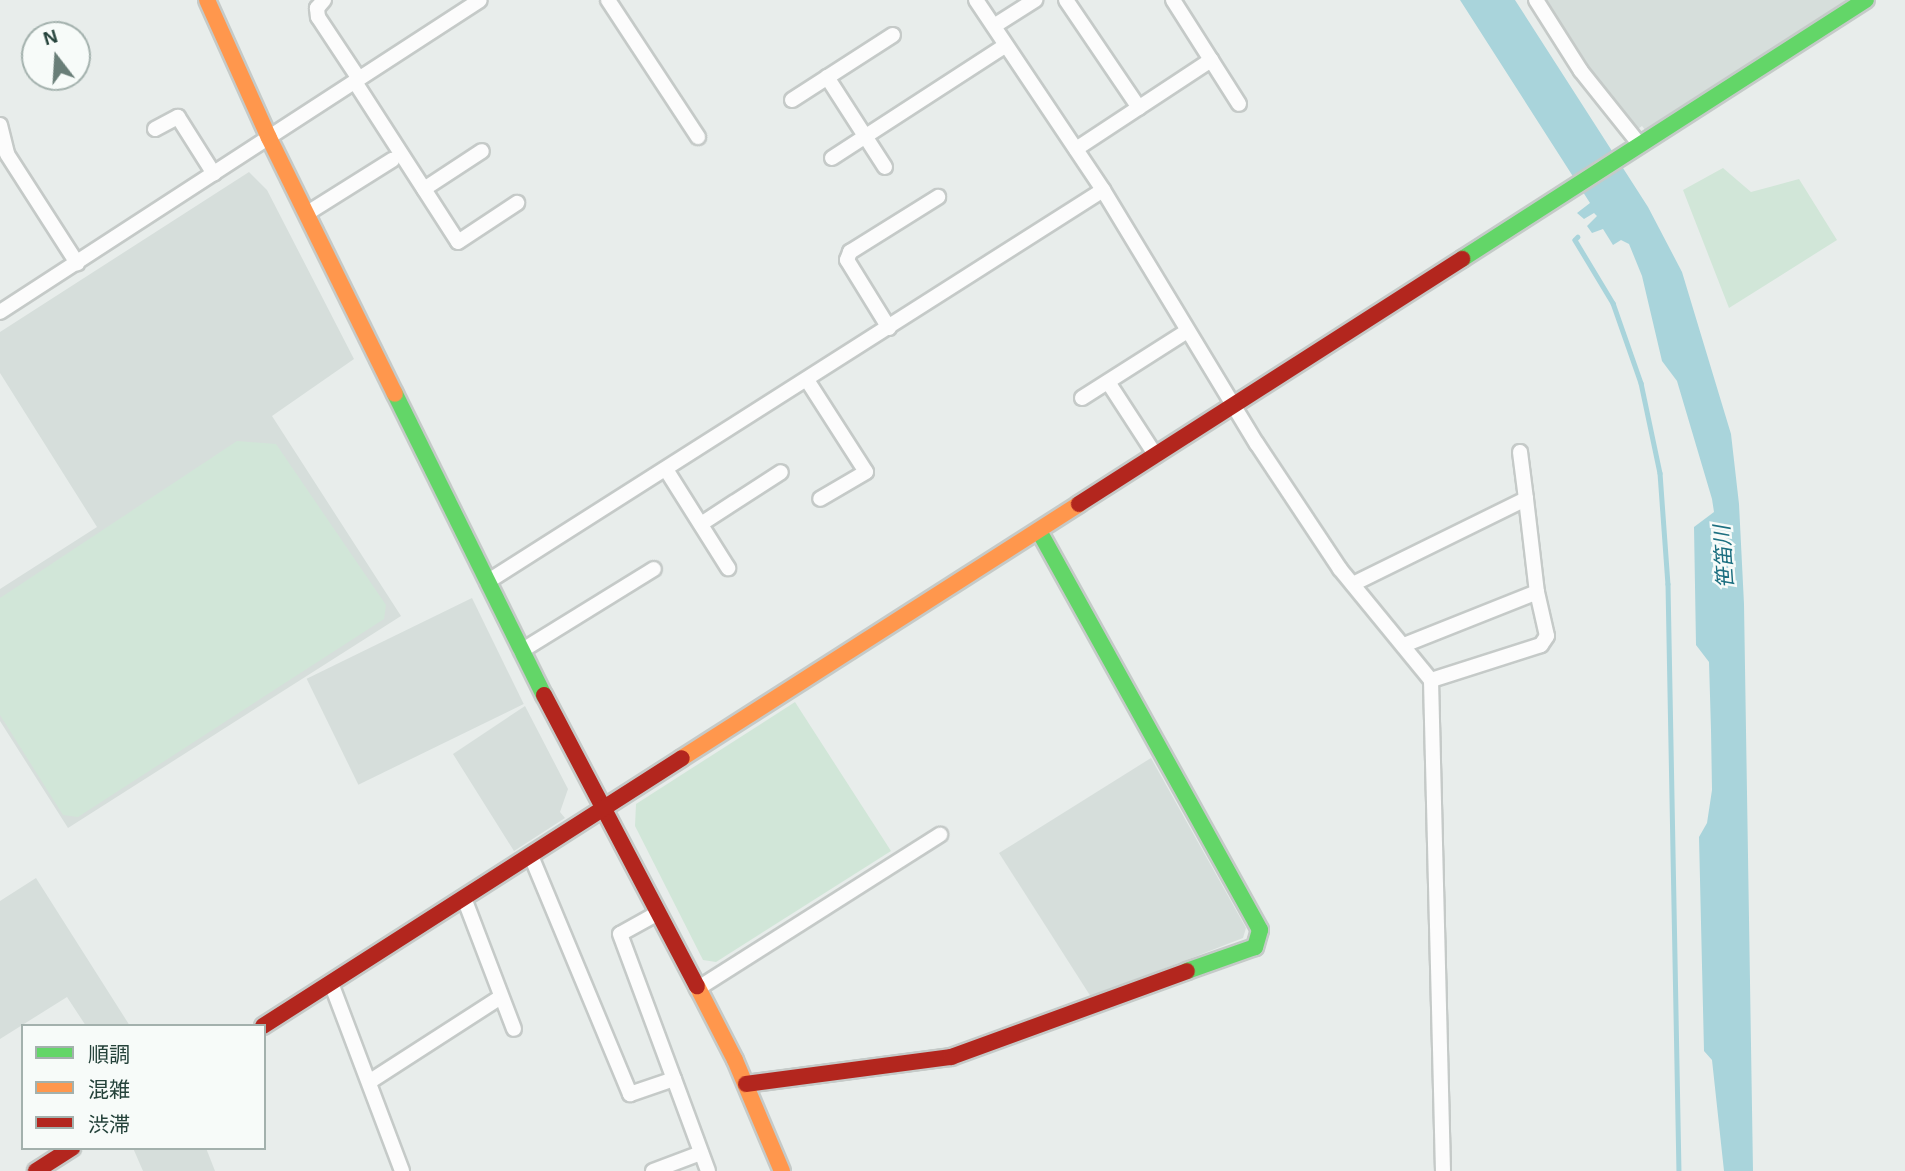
<!DOCTYPE html>
<html>
<head>
<meta charset="utf-8">
<style>
  body { margin:0 }
  #map { position:relative; width:1905px; height:1171px; overflow:hidden; background:#e8edeb; font-family:Helvetica,"Noto Sans JP",sans-serif }
  div>[style] { position:absolute }
  .built>* { inset:0; background:#d6dedb; transform-origin:0 0 }
  .green>* { inset:0; background:#d1e6d8 }
  .water>* { inset:0; background:#a9d4db }
  .stream>* { height:4.5px; margin:-2.25px; padding:0 2.25px; transform-origin:2.25px; border-radius:2.25px; background:#a9d4db }
  .roads { filter:drop-shadow(2px 0 #c5cac8) drop-shadow(-2px 0 #c5cac8) drop-shadow(0 2px #c5cac8) drop-shadow(0 -2px #c5cac8) }
  .street>* { height:14px; margin:-7px; padding:0 7px; transform-origin:7px; border-radius:7px; background:#fcfcfc }
  .fast>* { height:16px; margin:-8px; padding:0 8px; transform-origin:8px; border-radius:8px; background:#63d668 }
  .slow>* { height:16px; margin:-8px; padding:0 8px; transform-origin:8px; border-radius:8px; background:#ff974d }
  .jam>* { height:16px; margin:-8px; padding:0 8px; transform-origin:8px; border-radius:8px; background:#b3261e }
  span { translate:-50% -50%; white-space:nowrap; text-align:center; line-height:1.15; -webkit-text-stroke:5px #f7fbf9; paint-order:stroke }
  .water-label { font-size:21px; color:#1c6f80; font-style:italic }
  .legend { position:absolute; left:21px; top:1024px; width:245px; height:126px; box-sizing:border-box; background:#f7fbf9; border:2px solid #a3b1ad; margin:0; padding:9px 12px; list-style:none; font-size:21px; color:#24423a }
  .legend li { display:flex; align-items:center; gap:14px; height:35px }
  .legend b { width:35px; border:2px solid #a3b1ad }
  .north { position:absolute; left:21px; top:21px; width:70px; height:70px; box-sizing:border-box; background:#f7fbf9; border:2px solid #a3b1ad; border-radius:50%; rotate:343deg; font-size:19px; font-weight:700; line-height:28px; text-align:center; color:#24423a }
  .north::after { content:''; display:block; margin:auto; width:24px; height:32px; background:#697e78; clip-path:polygon(50% 0,100% 100%,50% 72%,0 100%) }
</style>
</head>
<body>
<div id="map">
  <div class="built">
    <div style="clip-path:polygon(1544px 0,1852px 0,1646px 131px,1642px 126px,1635px 131px,1589px 70px)"></div>
    <div style="clip-path:polygon(249px 172px,267px 190px,354px 359px,272px 416px,401px 616px,68px 828px,0 721px,0 589px,97px 527px,0 373px,0 332px)"></div>
    <div style="left:472px;top:598px;width:118px;height:184px;rotate:64deg"></div>
    <div style="clip-path:polygon(525px 706px,568px 789px,560px 812px,565px 818px,514px 851px,453px 754px)"></div>
    <div style="clip-path:polygon(1151px 758px,1246px 928px,1243px 938px,1091px 997px,999px 853px)"></div>
    <div style="clip-path:polygon(36px 878px,130px 1026px,86px 1026px,67px 997px,0 1039px,0 901px)"></div>
    <div style="clip-path:polygon(133px 1148px,206px 1148px,215px 1171px,143px 1171px)"></div>
  </div>
  <div class="green">
    <div style="clip-path:polygon(1723px 168px,1751px 192px,1799px 179px,1837px 240px,1729px 308px,1683px 190px)"></div>
    <div style="clip-path:polygon(237px 441px,276px 444px,386px 605px,384px 619px,78px 817px,63px 815px,0 715px,0 598px)"></div>
    <div style="clip-path:polygon(795px 702px,891px 851px,716px 962px,703px 960px,635px 826px,636px 804px)"></div>
  </div>
  <div class="water">
    <div style="clip-path:polygon(1460px 0,1515px 0,1648px 207px,1682px 272px,1731px 434px,1739px 504px,1744px 604px,1753px 1171px,1724px 1171px,1712px 1060px,1704px 1051px,1699px 837px,1707px 823px,1712px 790px,1711px 730px,1709px 662px,1696px 645px,1694px 527px,1714px 512px,1712px 499px,1677px 381px,1662px 361px,1642px 276px,1629px 244px,1621px 240px,1613px 245px,1603px 229px,1592px 233px,1587px 226px,1597px 216px,1594px 213px,1584px 219px,1577px 213px,1590px 203px)"></div>
  </div>
  <div class="stream">
    <div style="left:1578px;top:237px;width:4px;rotate:135deg"></div>
    <div style="left:1575px;top:240px;width:74px;rotate:58.9deg"></div>
    <div style="left:1613px;top:303px;width:85px;rotate:70.7deg"></div>
    <div style="left:1641px;top:383px;width:92px;rotate:78.1deg"></div>
    <div style="left:1660px;top:473px;width:111px;rotate:85.9deg"></div>
    <div style="left:1668px;top:584px;width:587px;rotate:88.93deg"></div>
  </div>
  <div class="roads">
    <div class="street">
      <div style="left:324px;top:0;width:11px;rotate:131deg"></div>
      <div style="left:317px;top:8px;width:9px;rotate:84deg"></div>
      <div style="left:318px;top:17px;width:74px;rotate:56.5deg"></div>
      <div style="left:608px;top:0;width:164px;rotate:56.7deg"></div>
      <div style="left:976px;top:0;width:229px;rotate:56.2deg"></div>
      <div style="left:1103px;top:190px;width:297px;rotate:58.8deg"></div>
      <div style="left:1257px;top:444px;width:150px;rotate:56.4deg"></div>
      <div style="left:1340px;top:569px;width:144px;rotate:50.7deg"></div>
      <div style="left:1431px;top:680px;width:491px;rotate:88.6deg"></div>
      <div style="left:1066px;top:0;width:130px;rotate:55.9deg"></div>
      <div style="left:1173px;top:0;width:123px;rotate:57.6deg"></div>
      <div style="left:1536px;top:0;width:84px;rotate:57.6deg"></div>
      <div style="left:1581px;top:71px;width:95px;rotate:51.4deg"></div>
      <div style="left:994px;top:26px;width:49px;rotate:-32.4deg"></div>
      <div style="left:827px;top:77px;width:107px;rotate:57.2deg"></div>
      <div style="left:355px;top:82px;width:190px;rotate:57.2deg"></div>
      <div style="left:458px;top:242px;width:71px;rotate:-33.5deg"></div>
      <div style="left:792px;top:100px;width:120px;rotate:-32.8deg"></div>
      <div style="left:0;top:125px;width:30px;rotate:76deg"></div>
      <div style="left:7px;top:154px;width:130px;rotate:57.3deg"></div>
      <div style="left:155px;top:129px;width:26px;rotate:-28deg"></div>
      <div style="left:178px;top:117px;width:67px;rotate:57.7deg"></div>
      <div style="left:1076px;top:149px;width:162px;rotate:-33.4deg"></div>
      <div style="left:832px;top:158px;width:207px;rotate:-33deg"></div>
      <div style="left:424px;top:189px;width:69px;rotate:-33.2deg"></div>
      <div style="left:306px;top:214px;width:102px;rotate:-32.1deg"></div>
      <div style="left:0;top:312px;width:572px;rotate:-33.02deg"></div>
      <div style="left:889px;top:328px;width:80px;rotate:-121.7deg"></div>
      <div style="left:847px;top:260px;width:9px;rotate:-69deg"></div>
      <div style="left:850px;top:252px;width:104px;rotate:-32deg"></div>
      <div style="left:807px;top:380px;width:109px;rotate:57.3deg"></div>
      <div style="left:866px;top:472px;width:53px;rotate:149.6deg"></div>
      <div style="left:1108px;top:382px;width:88px;rotate:57deg"></div>
      <div style="left:1082px;top:398px;width:125px;rotate:-32.5deg"></div>
      <div style="left:1520px;top:452px;width:47px;rotate:82.7deg"></div>
      <div style="left:667px;top:471px;width:115px;rotate:57.8deg"></div>
      <div style="left:701px;top:524px;width:95px;rotate:-33deg"></div>
      <div style="left:487px;top:582px;width:730px;rotate:-32.47deg"></div>
      <div style="left:1353px;top:584px;width:193px;rotate:-26.2deg"></div>
      <div style="left:1526px;top:499px;width:94px;rotate:83.3deg"></div>
      <div style="left:1537px;top:592px;width:45px;rotate:77.2deg"></div>
      <div style="left:1547px;top:636px;width:11px;rotate:124deg"></div>
      <div style="left:1541px;top:645px;width:115px;rotate:162.3deg"></div>
      <div style="left:1404px;top:645px;width:143px;rotate:-21.7deg"></div>
      <div style="left:521px;top:651px;width:156px;rotate:-31.7deg"></div>
      <div style="left:531px;top:856px;width:258px;rotate:67.4deg"></div>
      <div style="left:630px;top:1094px;width:46px;rotate:-18.8deg"></div>
      <div style="left:674px;top:1079px;width:98px;rotate:69.7deg"></div>
      <div style="left:464px;top:898px;width:140px;rotate:69.1deg"></div>
      <div style="left:658px;top:913px;width:43px;rotate:151.1deg"></div>
      <div style="left:620px;top:934px;width:155px;rotate:69.6deg"></div>
      <div style="left:331px;top:983px;width:201px;rotate:69.3deg"></div>
      <div style="left:697px;top:989px;width:288px;rotate:-32.4deg"></div>
      <div style="left:369px;top:1082px;width:157px;rotate:-32.8deg"></div>
      <div style="left:653px;top:1171px;width:51px;rotate:-20.6deg"></div>
    </div>
    <div class="fast">
      <div style="left:1462px;top:259px;width:480px;rotate:-32.7deg"></div>
      <div style="left:395px;top:394px;width:336px;rotate:63.7deg"></div>
      <div style="left:1039px;top:531px;width:456px;rotate:61deg"></div>
      <div style="left:1260px;top:930px;width:18px;rotate:106deg"></div>
      <div style="left:1255px;top:947px;width:72px;rotate:160.6deg"></div>
    </div>
    <div class="slow">
      <div style="left:207px;top:0;width:151px;rotate:65.8deg"></div>
      <div style="left:269px;top:138px;width:285px;rotate:63.8deg"></div>
      <div style="left:682px;top:758px;width:471px;rotate:-32.6deg"></div>
      <div style="left:697px;top:986px;width:83px;rotate:62.8deg"></div>
      <div style="left:735px;top:1060px;width:121px;rotate:67.1deg"></div>
    </div>
    <div class="jam">
      <div style="left:1079px;top:504px;width:455px;rotate:-32.6deg"></div>
      <div style="left:544px;top:695px;width:329px;rotate:62.3deg"></div>
      <div style="left:263px;top:1026px;width:497px;rotate:-32.6deg"></div>
      <div style="left:746px;top:1084px;width:207px;rotate:-7.5deg"></div>
      <div style="left:951px;top:1057px;width:251px;rotate:-20deg"></div>
      <div style="left:36px;top:1171px;width:43px;rotate:-32.6deg"></div>
    </div>
  </div>
  <div class="water-label">
    <span style="left:1724px;top:557px;rotate:-94deg">笹笛川</span>
  </div>
  <ul class="legend">
  <li><b style="height:9px;background:#63d668"></b>順調</li>
  <li><b style="height:9px;background:#ff974d"></b>混雑</li>
  <li><b style="height:9px;background:#b3261e"></b>渋滞</li>
  </ul>
  <div class="north">N</div>
</div>
</body>
</html>
